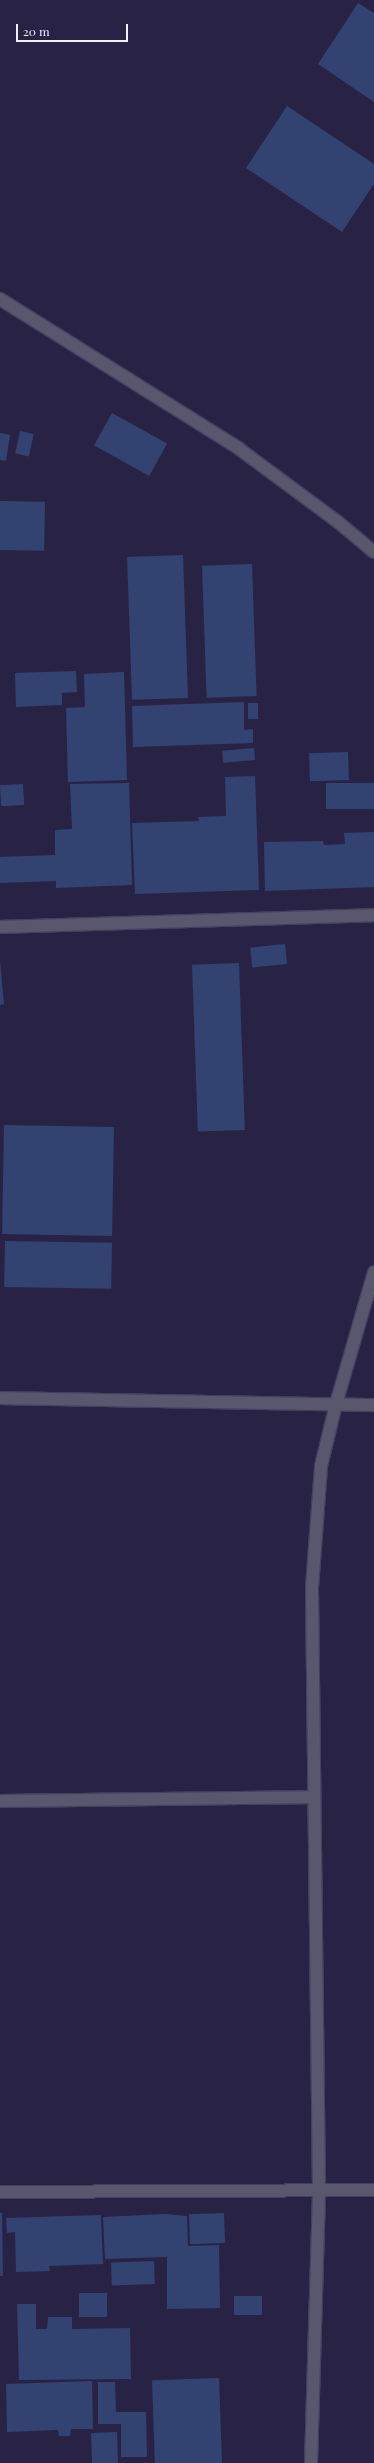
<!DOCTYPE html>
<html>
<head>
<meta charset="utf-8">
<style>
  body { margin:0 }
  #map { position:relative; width:374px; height:2463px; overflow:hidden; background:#282345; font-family:"Playfair Display",serif }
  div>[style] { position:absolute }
  .building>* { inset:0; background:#334371; transform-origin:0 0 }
  .roads { filter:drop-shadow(1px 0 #44405f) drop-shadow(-1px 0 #44405f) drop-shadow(0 1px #44405f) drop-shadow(0 -1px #44405f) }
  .minor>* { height:12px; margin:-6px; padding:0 6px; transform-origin:6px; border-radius:6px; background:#58576d }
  span { translate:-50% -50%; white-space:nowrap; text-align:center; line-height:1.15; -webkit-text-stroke:4px #282345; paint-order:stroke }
  .scale { position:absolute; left:16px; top:24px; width:112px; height:18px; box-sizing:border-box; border:2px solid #f0effd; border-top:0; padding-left:5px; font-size:12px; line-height:14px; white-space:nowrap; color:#f0effd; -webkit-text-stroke:3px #282345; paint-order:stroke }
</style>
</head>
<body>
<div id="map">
  <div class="building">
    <div style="clip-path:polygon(358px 3px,374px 13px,374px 102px,318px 64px)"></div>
    <div style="clip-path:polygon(287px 106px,374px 164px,374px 184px,342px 232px,246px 168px)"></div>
    <div style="left:112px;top:413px;width:63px;height:37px;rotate:29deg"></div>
    <div style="left:20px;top:431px;width:14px;height:23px;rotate:12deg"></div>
    <div style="clip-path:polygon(0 433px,10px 435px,6px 461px,0 460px)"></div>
    <div style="left:0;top:501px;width:45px;height:49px;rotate:1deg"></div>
    <div style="left:183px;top:555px;width:143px;height:56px;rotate:88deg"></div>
    <div style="left:252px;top:564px;width:132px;height:50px;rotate:88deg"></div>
    <div style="clip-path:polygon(76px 671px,77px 692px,62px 693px,62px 705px,16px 707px,15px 673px)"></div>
    <div style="clip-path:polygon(124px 672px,127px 780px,68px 782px,66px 708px,85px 707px,84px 674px)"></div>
    <div style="clip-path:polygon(244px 702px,244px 730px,253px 729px,253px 743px,133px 747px,132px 706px)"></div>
    <div style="left:248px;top:703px;width:10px;height:16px"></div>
    <div style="left:254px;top:748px;width:12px;height:32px;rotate:85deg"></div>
    <div style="left:348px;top:752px;width:28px;height:39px;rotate:88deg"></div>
    <div style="clip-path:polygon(255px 776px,259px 890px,135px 894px,132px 823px,199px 821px,198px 817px,226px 816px,225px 777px)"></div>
    <div style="clip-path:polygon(129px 783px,132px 885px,56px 888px,56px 881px,0 883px,0 857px,55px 855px,55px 830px,72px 829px,70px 784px)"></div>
    <div style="left:374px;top:783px;width:26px;height:48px;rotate:90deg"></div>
    <div style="left:23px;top:784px;width:21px;height:23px;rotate:87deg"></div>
    <div style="clip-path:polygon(374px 832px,374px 887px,265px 891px,264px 842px,323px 841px,324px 845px,345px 844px,344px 833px)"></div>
    <div style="left:285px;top:944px;width:20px;height:35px;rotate:84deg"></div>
    <div style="clip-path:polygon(0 960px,4px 1004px,0 1005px)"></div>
    <div style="left:239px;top:963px;width:167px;height:47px;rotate:88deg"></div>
    <div style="left:4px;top:1125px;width:110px;height:109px;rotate:1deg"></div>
    <div style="left:5px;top:1241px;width:107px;height:46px;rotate:1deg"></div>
    <div style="clip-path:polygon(0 2213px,2px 2213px,3px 2276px,0 2276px)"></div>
    <div style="left:224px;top:2213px;width:30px;height:35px;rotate:88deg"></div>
    <div style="clip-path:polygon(165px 2214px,187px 2216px,188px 2246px,219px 2245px,220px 2308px,167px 2309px,167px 2257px,105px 2259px,103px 2217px)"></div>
    <div style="clip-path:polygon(101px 2215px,103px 2264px,49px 2266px,50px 2271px,16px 2272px,15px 2232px,7px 2233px,6px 2218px)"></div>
    <div style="left:154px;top:2261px;width:23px;height:43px;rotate:88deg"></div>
    <div style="left:79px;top:2293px;width:28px;height:24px"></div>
    <div style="left:262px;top:2296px;width:19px;height:28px;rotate:90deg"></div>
    <div style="clip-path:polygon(17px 2304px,36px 2304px,36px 2329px,47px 2329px,48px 2317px,72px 2317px,72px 2329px,130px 2328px,131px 2379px,19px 2380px)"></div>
    <div style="left:219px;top:2378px;width:85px;height:67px;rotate:88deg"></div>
    <div style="clip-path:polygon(92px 2381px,93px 2429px,71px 2429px,70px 2436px,59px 2436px,58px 2430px,7px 2432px,6px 2384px)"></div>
    <div style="clip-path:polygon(98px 2382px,115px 2382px,116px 2412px,146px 2412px,147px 2457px,121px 2457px,121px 2424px,98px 2424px)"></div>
    <div style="left:117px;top:2432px;width:31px;height:26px;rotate:88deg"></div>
  </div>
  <div class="roads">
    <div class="minor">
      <div style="left:0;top:299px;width:281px;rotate:32deg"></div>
      <div style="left:238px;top:448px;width:124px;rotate:36.5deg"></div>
      <div style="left:338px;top:522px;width:47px;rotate:39.8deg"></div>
      <div style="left:0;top:927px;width:374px;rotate:-1.8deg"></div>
      <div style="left:0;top:1398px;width:374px;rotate:1.1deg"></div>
      <div style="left:0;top:1801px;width:314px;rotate:-0.7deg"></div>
      <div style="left:0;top:2192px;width:374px;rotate:-0.3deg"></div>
      <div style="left:311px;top:2463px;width:274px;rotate:-88.3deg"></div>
      <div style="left:319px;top:2189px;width:602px;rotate:-90.67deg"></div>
      <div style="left:312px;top:1587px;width:121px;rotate:-85.7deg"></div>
      <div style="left:321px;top:1466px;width:64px;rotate:-76.4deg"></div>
      <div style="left:336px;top:1404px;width:137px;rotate:-73.9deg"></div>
    </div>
  </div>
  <div class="scale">20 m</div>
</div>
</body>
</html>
